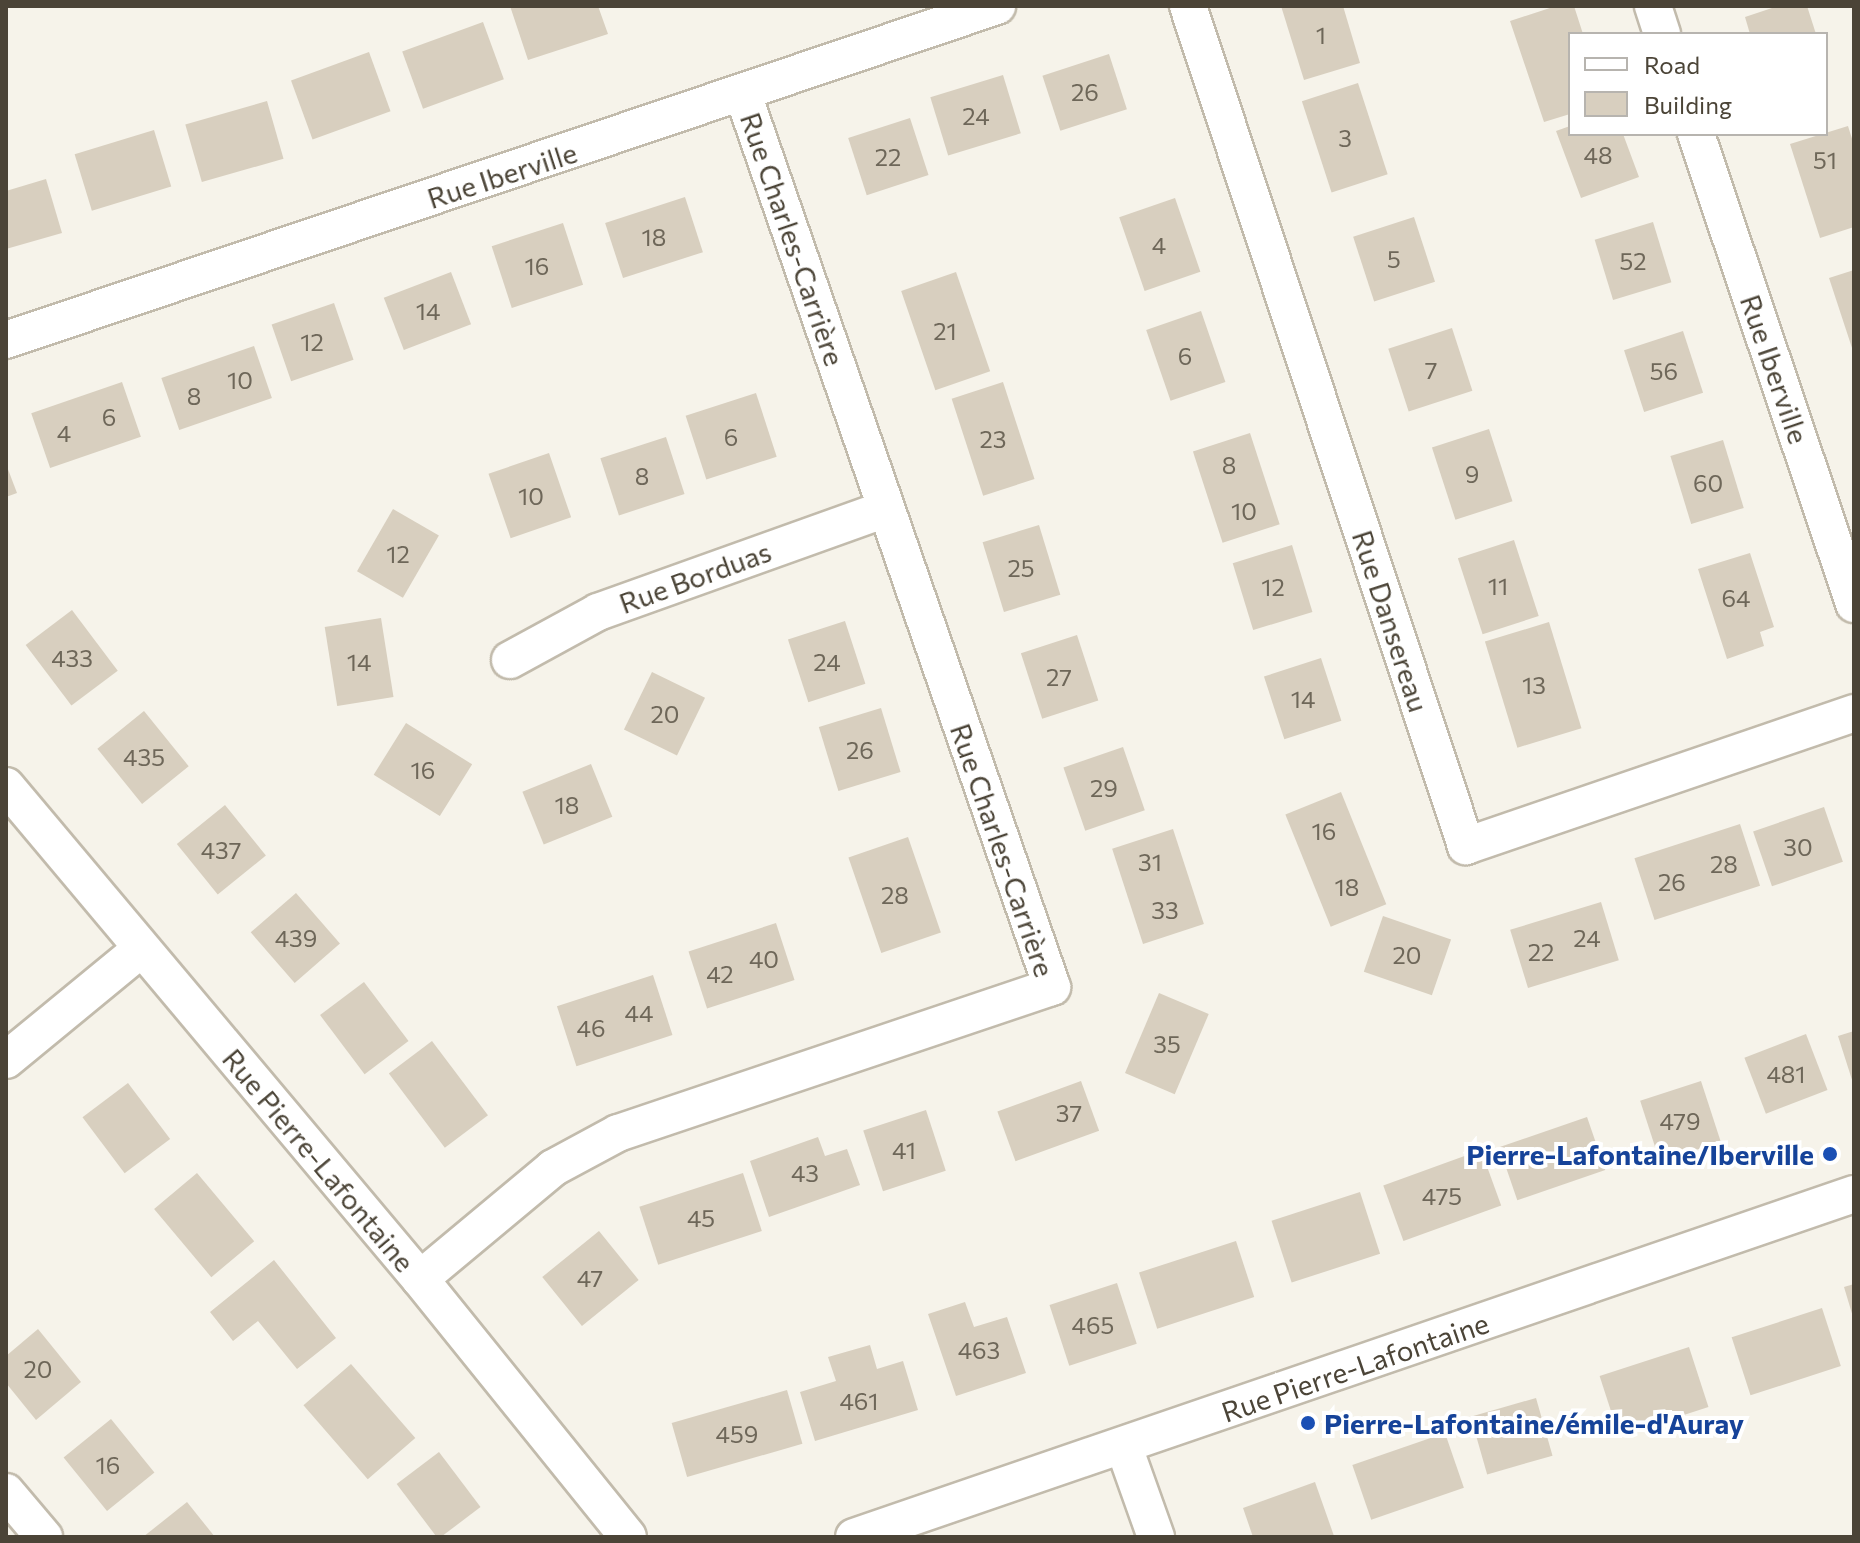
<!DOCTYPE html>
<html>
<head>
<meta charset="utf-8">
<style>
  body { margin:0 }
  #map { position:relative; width:1860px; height:1543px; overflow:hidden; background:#f6f3ea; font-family:Commissioner,sans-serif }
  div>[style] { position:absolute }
  .building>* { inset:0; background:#d8cfbf; transform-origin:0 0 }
  .roads { filter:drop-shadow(2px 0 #c2bbac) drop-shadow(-2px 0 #c2bbac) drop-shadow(0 2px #c2bbac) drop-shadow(0 -2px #c2bbac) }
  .minor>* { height:36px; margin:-18px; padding:0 18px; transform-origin:18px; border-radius:18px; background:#fff }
  .dots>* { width:22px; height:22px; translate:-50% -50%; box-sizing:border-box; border:4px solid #fff; border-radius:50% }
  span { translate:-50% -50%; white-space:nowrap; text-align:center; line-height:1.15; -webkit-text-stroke:8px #fff; paint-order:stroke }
  .number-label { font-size:24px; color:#6e6759 }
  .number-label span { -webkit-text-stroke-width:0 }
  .street-label { font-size:28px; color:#4b4437 }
  .transit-label { font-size:28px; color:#164399; font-weight:700 }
  .right { translate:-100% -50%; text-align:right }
  .left { translate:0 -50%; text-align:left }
  .frame { position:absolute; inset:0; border:8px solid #4b4437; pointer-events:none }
  .legend { position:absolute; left:1568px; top:32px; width:260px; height:104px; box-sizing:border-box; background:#fff; border:2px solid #b7b4af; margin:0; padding:10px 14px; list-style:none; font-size:24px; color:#4b4437 }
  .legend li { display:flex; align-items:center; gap:16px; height:40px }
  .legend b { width:40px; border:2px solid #b7b4af }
</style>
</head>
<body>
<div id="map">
  <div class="building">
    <div style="clip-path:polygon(510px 6px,598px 6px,608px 34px,528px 60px)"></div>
    <div style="clip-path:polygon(1281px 6px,1343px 6px,1360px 63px,1304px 80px)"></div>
    <div style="clip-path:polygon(1556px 6px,1574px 6px,1583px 34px,1570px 34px,1570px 114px,1544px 122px,1510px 21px)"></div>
    <div style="clip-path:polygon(1778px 6px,1807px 6px,1816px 34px,1750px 34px,1745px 17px)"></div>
    <div style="left:483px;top:22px;width:61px;height:86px;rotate:70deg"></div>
    <div style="left:369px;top:52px;width:63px;height:83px;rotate:70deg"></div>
    <div style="left:1109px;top:54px;width:58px;height:70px;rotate:72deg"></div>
    <div style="left:1003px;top:75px;width:61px;height:76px;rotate:73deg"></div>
    <div style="left:1358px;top:83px;width:96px;height:59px;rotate:72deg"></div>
    <div style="left:267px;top:101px;width:60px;height:85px;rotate:74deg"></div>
    <div style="left:910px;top:118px;width:60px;height:65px;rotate:72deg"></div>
    <div style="clip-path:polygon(1570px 126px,1570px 134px,1623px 134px,1639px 177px,1581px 198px,1556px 131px)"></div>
    <div style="clip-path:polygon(1848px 126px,1854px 145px,1854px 227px,1820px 238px,1790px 144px)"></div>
    <div style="left:154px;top:130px;width:59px;height:83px;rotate:73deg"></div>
    <div style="clip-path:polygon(46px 179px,62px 233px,6px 249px,6px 191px)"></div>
    <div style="left:685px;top:197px;width:58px;height:84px;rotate:72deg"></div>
    <div style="left:1175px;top:198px;width:78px;height:59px;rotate:71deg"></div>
    <div style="left:1414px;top:217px;width:68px;height:64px;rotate:72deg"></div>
    <div style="left:1653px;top:222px;width:63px;height:61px;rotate:73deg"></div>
    <div style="left:563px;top:223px;width:65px;height:75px;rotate:72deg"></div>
    <div style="clip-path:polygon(1854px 270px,1854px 351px,1853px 351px,1829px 278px)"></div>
    <div style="left:451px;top:272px;width:56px;height:72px;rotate:69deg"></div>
    <div style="left:956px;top:272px;width:105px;height:58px;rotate:71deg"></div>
    <div style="left:334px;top:303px;width:60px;height:66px;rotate:71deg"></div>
    <div style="left:1201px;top:311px;width:75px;height:58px;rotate:71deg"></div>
    <div style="left:1452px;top:328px;width:66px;height:67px;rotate:72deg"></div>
    <div style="left:1683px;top:331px;width:65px;height:62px;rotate:72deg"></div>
    <div style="left:254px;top:346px;width:55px;height:98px;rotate:71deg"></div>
    <div style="left:122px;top:382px;width:58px;height:96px;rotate:71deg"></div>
    <div style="left:1003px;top:382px;width:102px;height:54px;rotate:72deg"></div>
    <div style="left:756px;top:393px;width:67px;height:74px;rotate:72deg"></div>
    <div style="left:1489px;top:429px;width:76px;height:60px;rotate:72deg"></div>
    <div style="left:1250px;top:433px;width:96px;height:60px;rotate:72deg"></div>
    <div style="left:666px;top:437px;width:60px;height:69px;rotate:72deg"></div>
    <div style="left:1723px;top:440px;width:71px;height:55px;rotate:73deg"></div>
    <div style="left:549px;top:453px;width:68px;height:64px;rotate:71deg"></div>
    <div style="clip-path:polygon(6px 464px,17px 493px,6px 497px)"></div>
    <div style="left:393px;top:509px;width:53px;height:72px;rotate:30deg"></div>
    <div style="left:1039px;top:525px;width:73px;height:59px;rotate:73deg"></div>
    <div style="left:1514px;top:540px;width:80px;height:59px;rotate:72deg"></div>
    <div style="left:1292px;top:545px;width:70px;height:62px;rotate:73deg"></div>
    <div style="clip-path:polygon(1750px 553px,1774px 627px,1760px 632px,1764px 646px,1727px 659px,1698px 569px)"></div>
    <div style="left:72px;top:610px;width:76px;height:58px;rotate:53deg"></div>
    <div style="left:381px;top:618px;width:80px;height:57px;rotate:81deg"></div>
    <div style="left:845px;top:621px;width:66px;height:60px;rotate:72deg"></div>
    <div style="left:1549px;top:622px;width:111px;height:67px;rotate:73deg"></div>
    <div style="left:1077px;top:635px;width:69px;height:59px;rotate:72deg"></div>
    <div style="left:1321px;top:658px;width:66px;height:60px;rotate:72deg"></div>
    <div style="left:652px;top:672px;width:59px;height:64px;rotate:26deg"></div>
    <div style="left:881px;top:708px;width:67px;height:65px;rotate:73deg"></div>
    <div style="left:144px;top:711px;width:71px;height:60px;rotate:51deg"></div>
    <div style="left:406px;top:723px;width:78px;height:61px;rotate:32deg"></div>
    <div style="left:1123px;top:747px;width:67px;height:63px;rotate:71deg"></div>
    <div style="left:591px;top:764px;width:57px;height:74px;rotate:68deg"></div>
    <div style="left:1341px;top:792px;width:121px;height:60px;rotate:68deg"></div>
    <div style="left:225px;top:805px;width:65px;height:62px;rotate:51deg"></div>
    <div style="left:1824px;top:807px;width:58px;height:75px;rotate:71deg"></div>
    <div style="left:1740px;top:824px;width:65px;height:111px;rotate:72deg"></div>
    <div style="left:1173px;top:829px;width:100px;height:64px;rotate:72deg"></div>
    <div style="left:908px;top:837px;width:101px;height:63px;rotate:71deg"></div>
    <div style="left:296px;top:893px;width:67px;height:60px;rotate:49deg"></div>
    <div style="left:1601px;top:902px;width:61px;height:95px;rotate:73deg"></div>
    <div style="left:1383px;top:916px;width:72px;height:59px;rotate:19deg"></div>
    <div style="left:776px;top:923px;width:60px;height:92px;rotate:72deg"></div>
    <div style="left:653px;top:975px;width:63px;height:101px;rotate:72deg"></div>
    <div style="left:364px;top:982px;width:74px;height:55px;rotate:53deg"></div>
    <div style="left:1159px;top:993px;width:54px;height:87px;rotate:23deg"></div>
    <div style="clip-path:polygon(1854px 1031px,1854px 1083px,1853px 1083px,1838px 1036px)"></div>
    <div style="left:1806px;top:1034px;width:60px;height:66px;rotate:69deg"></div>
    <div style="left:432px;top:1041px;width:93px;height:54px;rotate:53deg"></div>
    <div style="left:1081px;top:1081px;width:53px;height:89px;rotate:70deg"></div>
    <div style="left:1701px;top:1081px;width:64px;height:64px;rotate:72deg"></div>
    <div style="left:128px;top:1083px;width:70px;height:57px;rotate:53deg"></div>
    <div style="left:926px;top:1110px;width:64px;height:66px;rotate:72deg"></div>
    <div style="left:1587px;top:1117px;width:56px;height:93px;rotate:71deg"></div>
    <div style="clip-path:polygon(818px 1137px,825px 1156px,847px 1149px,860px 1185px,769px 1217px,750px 1161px)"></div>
    <div style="left:1481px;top:1150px;width:59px;height:104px;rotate:70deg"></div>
    <div style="left:197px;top:1173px;width:89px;height:56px;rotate:50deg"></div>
    <div style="left:743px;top:1173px;width:61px;height:109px;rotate:72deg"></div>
    <div style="left:1360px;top:1192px;width:65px;height:93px;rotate:72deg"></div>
    <div style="left:599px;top:1231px;width:63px;height:73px;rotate:51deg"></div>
    <div style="left:1236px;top:1241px;width:59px;height:102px;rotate:72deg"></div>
    <div style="clip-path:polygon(274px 1260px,336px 1338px,297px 1369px,258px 1321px,233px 1341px,210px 1312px)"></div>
    <div style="left:1117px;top:1283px;width:64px;height:71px;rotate:72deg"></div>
    <div style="clip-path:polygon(1854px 1284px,1854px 1317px,1853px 1317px,1844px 1287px)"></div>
    <div style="clip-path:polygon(965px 1302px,974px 1327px,1007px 1317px,1026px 1373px,956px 1396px,928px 1314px)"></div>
    <div style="left:1822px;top:1308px;width:61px;height:95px;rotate:72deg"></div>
    <div style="clip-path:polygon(38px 1329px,81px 1382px,36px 1420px,6px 1383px,6px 1356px)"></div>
    <div style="clip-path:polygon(870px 1345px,877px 1369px,903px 1361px,918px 1410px,815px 1441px,800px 1392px,836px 1381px,828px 1357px)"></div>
    <div style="left:1689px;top:1347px;width:63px;height:94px;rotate:72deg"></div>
    <div style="left:351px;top:1364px;width:98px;height:63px;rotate:49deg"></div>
    <div style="left:787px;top:1390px;width:56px;height:120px;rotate:74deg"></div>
    <div style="left:1536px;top:1398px;width:60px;height:68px;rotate:74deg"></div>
    <div style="left:111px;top:1419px;width:69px;height:61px;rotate:51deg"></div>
    <div style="left:1445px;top:1433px;width:58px;height:98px;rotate:71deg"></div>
    <div style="left:439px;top:1452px;width:69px;height:53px;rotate:53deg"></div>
    <div style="clip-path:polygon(1315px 1482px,1334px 1536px,1253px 1537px,1243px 1508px)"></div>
    <div style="clip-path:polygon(187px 1502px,215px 1537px,143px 1537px)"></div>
  </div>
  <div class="roads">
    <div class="minor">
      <div style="left:1188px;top:6px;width:885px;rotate:71.69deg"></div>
      <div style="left:1466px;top:846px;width:410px;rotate:-18.9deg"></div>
      <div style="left:1653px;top:6px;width:29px;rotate:72deg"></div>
      <div style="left:1696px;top:134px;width:496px;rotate:71.4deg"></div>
      <div style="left:6px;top:340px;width:1046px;rotate:-18.63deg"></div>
      <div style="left:510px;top:660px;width:100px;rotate:-28.6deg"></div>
      <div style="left:598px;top:612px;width:306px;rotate:-19.7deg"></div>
      <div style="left:6px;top:786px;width:644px;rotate:49.98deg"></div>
      <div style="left:420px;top:1279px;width:331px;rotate:51.1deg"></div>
      <div style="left:6px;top:1060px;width:173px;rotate:-39.4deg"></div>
      <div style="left:420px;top:1279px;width:173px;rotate:-39.8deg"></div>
      <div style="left:553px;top:1168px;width:74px;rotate:-28.3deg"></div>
      <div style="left:618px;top:1133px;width:458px;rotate:-18.6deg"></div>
      <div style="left:1052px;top:987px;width:945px;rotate:-109.09deg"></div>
      <div style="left:1124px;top:1447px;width:96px;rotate:70.4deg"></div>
      <div style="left:6px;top:1492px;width:59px;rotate:49.8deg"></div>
      <div style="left:854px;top:1537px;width:1057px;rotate:-18.93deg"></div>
    </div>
  </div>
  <div class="dots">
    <div style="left:1830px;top:1154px;background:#1a4fb4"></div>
    <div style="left:1308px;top:1423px;background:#1a4fb4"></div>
  </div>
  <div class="number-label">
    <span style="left:1321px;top:35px">1</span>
    <span style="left:1085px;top:92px">26</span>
    <span style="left:976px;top:116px">24</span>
    <span style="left:1345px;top:138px">3</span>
    <span style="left:1598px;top:155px">48</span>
    <span style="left:888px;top:157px">22</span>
    <span style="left:1825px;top:160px">51</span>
    <span style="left:654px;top:237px">18</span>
    <span style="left:1159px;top:245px">4</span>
    <span style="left:1394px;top:259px">5</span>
    <span style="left:1633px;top:261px">52</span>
    <span style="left:537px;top:266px">16</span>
    <span style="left:428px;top:311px">14</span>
    <span style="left:945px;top:331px">21</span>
    <span style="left:312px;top:342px">12</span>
    <span style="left:1185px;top:356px">6</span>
    <span style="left:1431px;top:370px">7</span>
    <span style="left:1664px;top:371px">56</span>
    <span style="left:240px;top:380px">10</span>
    <span style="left:194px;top:396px">8</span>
    <span style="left:109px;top:417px">6</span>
    <span style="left:64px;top:433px">4</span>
    <span style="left:731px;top:437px">6</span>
    <span style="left:993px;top:439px">23</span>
    <span style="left:1229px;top:465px">8</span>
    <span style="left:1472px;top:474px">9</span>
    <span style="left:642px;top:476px">8</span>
    <span style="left:1708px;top:483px">60</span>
    <span style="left:531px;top:496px">10</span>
    <span style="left:1244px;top:511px">10</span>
    <span style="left:398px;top:554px">12</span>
    <span style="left:1021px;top:568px">25</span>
    <span style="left:1498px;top:586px">11</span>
    <span style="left:1273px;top:587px">12</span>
    <span style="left:1736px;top:598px">64</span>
    <span style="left:72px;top:658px">433</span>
    <span style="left:359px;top:662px">14</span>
    <span style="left:827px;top:662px">24</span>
    <span style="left:1059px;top:677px">27</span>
    <span style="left:1534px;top:685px">13</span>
    <span style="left:1303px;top:699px">14</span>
    <span style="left:665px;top:714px">20</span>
    <span style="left:860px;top:750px">26</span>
    <span style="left:144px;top:757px">435</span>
    <span style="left:423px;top:770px">16</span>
    <span style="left:1104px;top:788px">29</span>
    <span style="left:567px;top:805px">18</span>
    <span style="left:1324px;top:831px">16</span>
    <span style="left:1798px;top:847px">30</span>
    <span style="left:221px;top:850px">437</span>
    <span style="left:1150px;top:862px">31</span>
    <span style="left:1724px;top:864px">28</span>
    <span style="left:1672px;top:882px">26</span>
    <span style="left:1347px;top:887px">18</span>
    <span style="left:895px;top:895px">28</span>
    <span style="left:1165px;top:910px">33</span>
    <span style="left:296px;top:938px">439</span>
    <span style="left:1587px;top:938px">24</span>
    <span style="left:1541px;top:952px">22</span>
    <span style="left:1407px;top:955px">20</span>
    <span style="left:764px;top:959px">40</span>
    <span style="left:720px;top:974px">42</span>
    <span style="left:639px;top:1013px">44</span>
    <span style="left:591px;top:1028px">46</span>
    <span style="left:1167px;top:1044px">35</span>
    <span style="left:1786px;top:1074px">481</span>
    <span style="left:1069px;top:1113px">37</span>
    <span style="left:1680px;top:1121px">479</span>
    <span style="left:904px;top:1150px">41</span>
    <span style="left:805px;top:1173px">43</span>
    <span style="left:1442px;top:1196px">475</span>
    <span style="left:701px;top:1218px">45</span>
    <span style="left:590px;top:1278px">47</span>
    <span style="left:1093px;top:1325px">465</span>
    <span style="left:979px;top:1350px">463</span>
    <span style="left:38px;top:1369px">20</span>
    <span style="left:859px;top:1401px">461</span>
    <span style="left:737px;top:1434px">459</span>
    <span style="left:108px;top:1465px">16</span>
  </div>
  <div class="street-label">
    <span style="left:502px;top:175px;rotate:-18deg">Rue Iberville</span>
    <span style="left:793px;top:239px;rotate:71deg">Rue Charles-Carrière</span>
    <span style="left:1775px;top:369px;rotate:71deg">Rue Iberville</span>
    <span style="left:695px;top:577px;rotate:-20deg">Rue Borduas</span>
    <span style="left:1391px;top:621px;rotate:72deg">Rue Dansereau</span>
    <span style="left:1003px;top:850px;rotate:71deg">Rue Charles-Carrière</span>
    <span style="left:319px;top:1160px;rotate:50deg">Rue Pierre-Lafontaine</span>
    <span style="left:1355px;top:1367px;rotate:-19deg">Rue Pierre-Lafontaine</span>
  </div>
  <div class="transit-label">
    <span class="right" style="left:1814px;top:1154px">Pierre-Lafontaine/Iberville</span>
    <span class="left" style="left:1324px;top:1423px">Pierre-Lafontaine/émile-d'Auray</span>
  </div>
  <div class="frame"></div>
  <ul class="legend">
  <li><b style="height:10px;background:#fff"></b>Road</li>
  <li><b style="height:22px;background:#d8cfbf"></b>Building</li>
  </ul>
</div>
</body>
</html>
